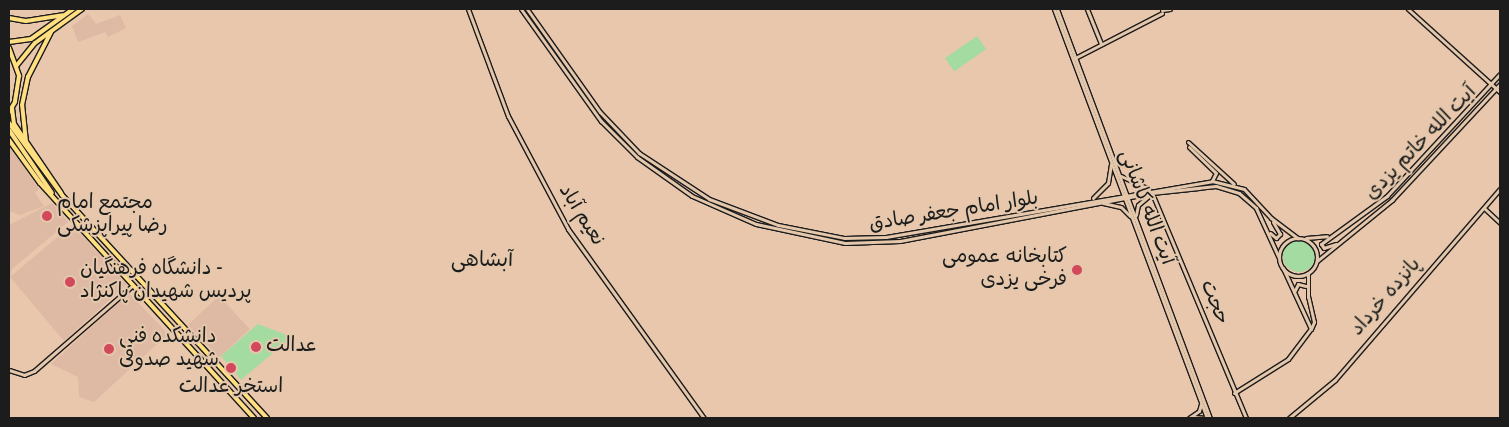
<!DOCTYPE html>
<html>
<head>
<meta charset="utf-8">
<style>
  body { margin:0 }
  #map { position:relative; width:1509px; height:427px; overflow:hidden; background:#e9c7ad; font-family:Dekko,"Playpen Sans Arabic",sans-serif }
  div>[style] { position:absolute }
  .built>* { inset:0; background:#deb9a4; transform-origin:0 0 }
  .green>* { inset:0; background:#a3dba0; transform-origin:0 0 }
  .round { border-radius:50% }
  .roads { filter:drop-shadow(1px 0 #1c1c1c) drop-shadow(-1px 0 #1c1c1c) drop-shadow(0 1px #1c1c1c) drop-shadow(0 -1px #1c1c1c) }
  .tertiary>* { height:3px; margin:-1.5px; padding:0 1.5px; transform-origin:1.5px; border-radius:1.5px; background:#e5c8ac }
  .secondary>* { height:3px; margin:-1.5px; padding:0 1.5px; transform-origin:1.5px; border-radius:1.5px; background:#e5c8ac }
  .secondary>.ring { margin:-1.5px; padding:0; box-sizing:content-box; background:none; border:3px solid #e5c8ac; border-radius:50% }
  .primary>* { height:4px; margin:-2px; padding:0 2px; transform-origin:2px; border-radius:2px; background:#ffdf80 }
  .dots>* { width:14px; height:14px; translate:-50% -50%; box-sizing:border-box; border:2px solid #e5c8ac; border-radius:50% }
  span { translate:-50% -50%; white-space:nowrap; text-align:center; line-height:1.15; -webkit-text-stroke:4px #e5c8ac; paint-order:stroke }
  .street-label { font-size:20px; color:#1c1c1c }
  .poi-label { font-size:20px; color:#1c1c1c }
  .left { translate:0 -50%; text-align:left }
  .right { translate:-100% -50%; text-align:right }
  .neighbourhood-label { font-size:21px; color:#1c1c1c }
  .frame { position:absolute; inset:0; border:10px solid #1c1c1c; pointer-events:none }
</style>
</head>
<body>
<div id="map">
  <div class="built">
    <div style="clip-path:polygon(88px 14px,96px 24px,120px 15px,126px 28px,108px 37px,105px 32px,78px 42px,72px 26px)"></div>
    <div style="clip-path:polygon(9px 146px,39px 189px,35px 193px,44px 206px,20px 215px,9px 211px)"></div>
    <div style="clip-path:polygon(52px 203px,68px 222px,12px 269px,10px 277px,72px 225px,127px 284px,64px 341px,10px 277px,9px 281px,9px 225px)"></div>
    <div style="clip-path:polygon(129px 293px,168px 334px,94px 402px,79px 397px,78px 377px,51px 364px)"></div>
    <div style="left:219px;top:296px;width:45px;height:42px;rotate:47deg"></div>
  </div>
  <div class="green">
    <div style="left:977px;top:36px;width:16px;height:39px;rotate:55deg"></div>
    <div class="round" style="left:1283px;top:240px;width:32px;height:32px"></div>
    <div style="clip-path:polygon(258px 324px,292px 337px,241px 380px,221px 356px)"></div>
  </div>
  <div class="roads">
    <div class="tertiary">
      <div style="left:468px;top:9px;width:114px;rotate:69.5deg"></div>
      <div style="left:508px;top:116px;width:128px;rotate:62deg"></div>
      <div style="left:568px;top:229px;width:233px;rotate:54.3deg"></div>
      <div style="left:1087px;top:9px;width:38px;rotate:68deg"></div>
      <div style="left:1188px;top:142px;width:62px;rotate:42.4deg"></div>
      <div style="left:1189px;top:147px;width:37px;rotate:44deg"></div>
      <div style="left:1216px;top:173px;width:9px;rotate:117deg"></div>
      <div style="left:1154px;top:198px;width:238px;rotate:67.3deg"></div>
      <div style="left:1484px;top:208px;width:22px;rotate:43deg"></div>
      <div style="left:1283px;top:268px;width:67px;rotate:65.3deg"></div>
      <div style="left:1294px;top:292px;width:9px;rotate:-63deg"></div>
      <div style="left:1298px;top:284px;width:8px;rotate:14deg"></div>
      <div style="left:9px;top:370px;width:16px;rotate:18deg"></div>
      <div style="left:24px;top:375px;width:11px;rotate:-22deg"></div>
      <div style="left:34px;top:371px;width:131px;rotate:-41deg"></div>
      <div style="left:1234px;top:393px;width:64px;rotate:-32.2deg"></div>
      <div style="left:1288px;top:359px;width:38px;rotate:-53deg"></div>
      <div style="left:1311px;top:329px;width:8px;rotate:-67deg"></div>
      <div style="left:1314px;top:322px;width:26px;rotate:-103deg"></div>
      <div style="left:1308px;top:297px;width:24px;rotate:-90deg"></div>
      <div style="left:1289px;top:418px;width:60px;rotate:-39.6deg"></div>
      <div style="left:1335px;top:380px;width:252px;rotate:-49.2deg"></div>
    </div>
    <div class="secondary">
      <div style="left:521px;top:9px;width:138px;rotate:54.5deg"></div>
      <div style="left:601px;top:121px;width:51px;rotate:45deg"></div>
      <div style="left:637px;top:157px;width:67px;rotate:35.3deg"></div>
      <div style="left:692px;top:196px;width:70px;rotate:23.6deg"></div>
      <div style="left:756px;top:224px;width:91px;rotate:12.1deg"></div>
      <div style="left:845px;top:243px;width:55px;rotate:-2.1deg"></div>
      <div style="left:900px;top:241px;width:257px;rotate:-10.8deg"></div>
      <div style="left:1152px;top:193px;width:64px;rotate:-6.2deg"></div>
      <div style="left:1216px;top:186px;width:24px;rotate:17deg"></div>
      <div style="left:1239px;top:193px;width:23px;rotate:41deg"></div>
      <div style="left:1256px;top:208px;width:55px;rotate:65.3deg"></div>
      <div style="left:527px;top:9px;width:126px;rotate:54.7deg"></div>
      <div style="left:600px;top:112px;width:57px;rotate:46.4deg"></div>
      <div style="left:639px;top:153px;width:84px;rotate:33.3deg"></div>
      <div style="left:709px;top:199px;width:74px;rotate:20.6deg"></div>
      <div style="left:778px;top:225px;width:67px;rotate:11.1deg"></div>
      <div style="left:844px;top:238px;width:42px;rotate:-1.4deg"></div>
      <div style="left:886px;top:237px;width:331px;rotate:-9.7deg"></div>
      <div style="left:1212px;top:181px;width:33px;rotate:14deg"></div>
      <div style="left:1244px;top:189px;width:40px;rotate:47deg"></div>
      <div style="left:1271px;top:218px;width:34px;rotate:37deg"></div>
      <div style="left:1054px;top:9px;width:437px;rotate:69.5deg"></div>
      <div style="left:1057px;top:9px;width:437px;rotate:69.5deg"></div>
      <div style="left:1408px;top:9px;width:124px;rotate:42.1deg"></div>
      <div style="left:1162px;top:10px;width:8px;rotate:-7deg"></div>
      <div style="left:1075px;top:58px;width:98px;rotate:-27.3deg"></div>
      <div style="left:1121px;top:176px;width:31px;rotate:25deg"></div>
      <div style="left:1093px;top:198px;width:21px;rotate:-45deg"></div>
      <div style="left:1108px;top:183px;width:19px;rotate:-81deg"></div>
      <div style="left:1103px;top:203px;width:18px;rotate:13deg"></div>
      <div style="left:1121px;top:207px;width:13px;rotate:45deg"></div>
      <div style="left:1136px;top:215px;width:10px;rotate:-79deg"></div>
      <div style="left:1138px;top:205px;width:16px;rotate:-40deg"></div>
      <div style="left:1270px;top:233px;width:8px;rotate:40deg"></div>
      <div style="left:1276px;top:238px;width:6px;rotate:-45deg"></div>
      <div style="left:1280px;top:234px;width:14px;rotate:-120deg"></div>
      <div style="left:1306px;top:238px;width:21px;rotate:-5deg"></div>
      <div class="ring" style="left:1279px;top:238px;width:35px;height:35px"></div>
      <div style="left:1336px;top:244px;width:13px;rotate:162deg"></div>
      <div style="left:1324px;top:248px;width:5px;rotate:-127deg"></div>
      <div style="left:1321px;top:244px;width:82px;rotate:-36deg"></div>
      <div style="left:1387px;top:196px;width:166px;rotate:-47.2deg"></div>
      <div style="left:1317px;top:261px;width:97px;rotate:-39.1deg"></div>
      <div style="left:1392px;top:200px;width:158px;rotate:-47deg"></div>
      <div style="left:1194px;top:417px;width:12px;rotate:5deg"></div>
      <div style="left:1189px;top:418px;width:12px;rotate:-35deg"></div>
      <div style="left:1199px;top:411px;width:7px;rotate:-74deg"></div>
    </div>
    <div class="primary">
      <div style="left:9px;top:18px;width:17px;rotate:10deg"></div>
      <div style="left:26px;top:21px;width:37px;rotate:-9deg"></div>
      <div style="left:9px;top:42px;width:22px;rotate:-8deg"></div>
      <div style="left:31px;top:39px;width:52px;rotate:-35.5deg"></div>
      <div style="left:9px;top:48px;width:30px;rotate:70deg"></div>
      <div style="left:19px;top:76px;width:26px;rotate:99deg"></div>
      <div style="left:15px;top:102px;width:12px;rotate:121deg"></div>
      <div style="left:17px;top:65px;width:28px;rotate:-51deg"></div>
      <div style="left:35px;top:43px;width:58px;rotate:-35.9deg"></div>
      <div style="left:12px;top:108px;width:16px;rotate:83deg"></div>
      <div style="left:14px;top:124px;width:83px;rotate:55.7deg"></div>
      <div style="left:9px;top:123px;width:89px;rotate:53.6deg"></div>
      <div style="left:62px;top:195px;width:303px;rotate:47.4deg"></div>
      <div style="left:9px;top:130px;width:76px;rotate:55.7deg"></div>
      <div style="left:9px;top:140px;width:53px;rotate:54.2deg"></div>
      <div style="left:40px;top:183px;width:318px;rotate:47.7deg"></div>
      <div style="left:26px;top:142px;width:37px;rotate:-96deg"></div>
      <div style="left:22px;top:105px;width:29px;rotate:-78deg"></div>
      <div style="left:28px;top:77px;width:51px;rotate:-62.9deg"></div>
    </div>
  </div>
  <div class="dots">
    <div style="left:47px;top:216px;background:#d1495b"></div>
    <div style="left:1077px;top:270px;background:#d1495b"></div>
    <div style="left:70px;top:282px;background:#d1495b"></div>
    <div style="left:256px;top:347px;background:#d1495b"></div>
    <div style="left:109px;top:349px;background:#d1495b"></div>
    <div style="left:231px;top:368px;background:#d1495b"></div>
  </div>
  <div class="street-label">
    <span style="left:1422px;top:144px;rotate:-46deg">آیت الله خاتم یزدی</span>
    <span style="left:1145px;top:208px;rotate:69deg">آیت الله کاشانی</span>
    <span style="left:954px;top:213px;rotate:-9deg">بلوار امام جعفر صادق</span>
    <span style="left:580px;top:216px;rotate:58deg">نعیم آباد</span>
    <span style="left:1387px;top:298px;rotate:-49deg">پانزده خرداد</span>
    <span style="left:1213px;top:303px;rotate:68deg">حجت</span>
  </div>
  <div class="poi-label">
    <span class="left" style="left:57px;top:216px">مجتمع امام<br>رضا پیراپزشکی</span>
    <span class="right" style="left:1067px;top:270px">کتابخانه عمومی<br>فرخی یزدی</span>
    <span class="left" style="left:80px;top:282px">دانشگاه فرهنگیان -<br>پردیس شهیدان پاکنژاد</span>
    <span class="left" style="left:119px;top:350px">دانشکده فنی<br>شهید صدوقی</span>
    <span class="left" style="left:266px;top:347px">عدالت</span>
    <span style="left:231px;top:388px">استخر عدالت</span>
  </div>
  <div class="neighbourhood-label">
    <span style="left:482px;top:262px">آبشاهی</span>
  </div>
  <div class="frame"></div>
</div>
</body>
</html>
